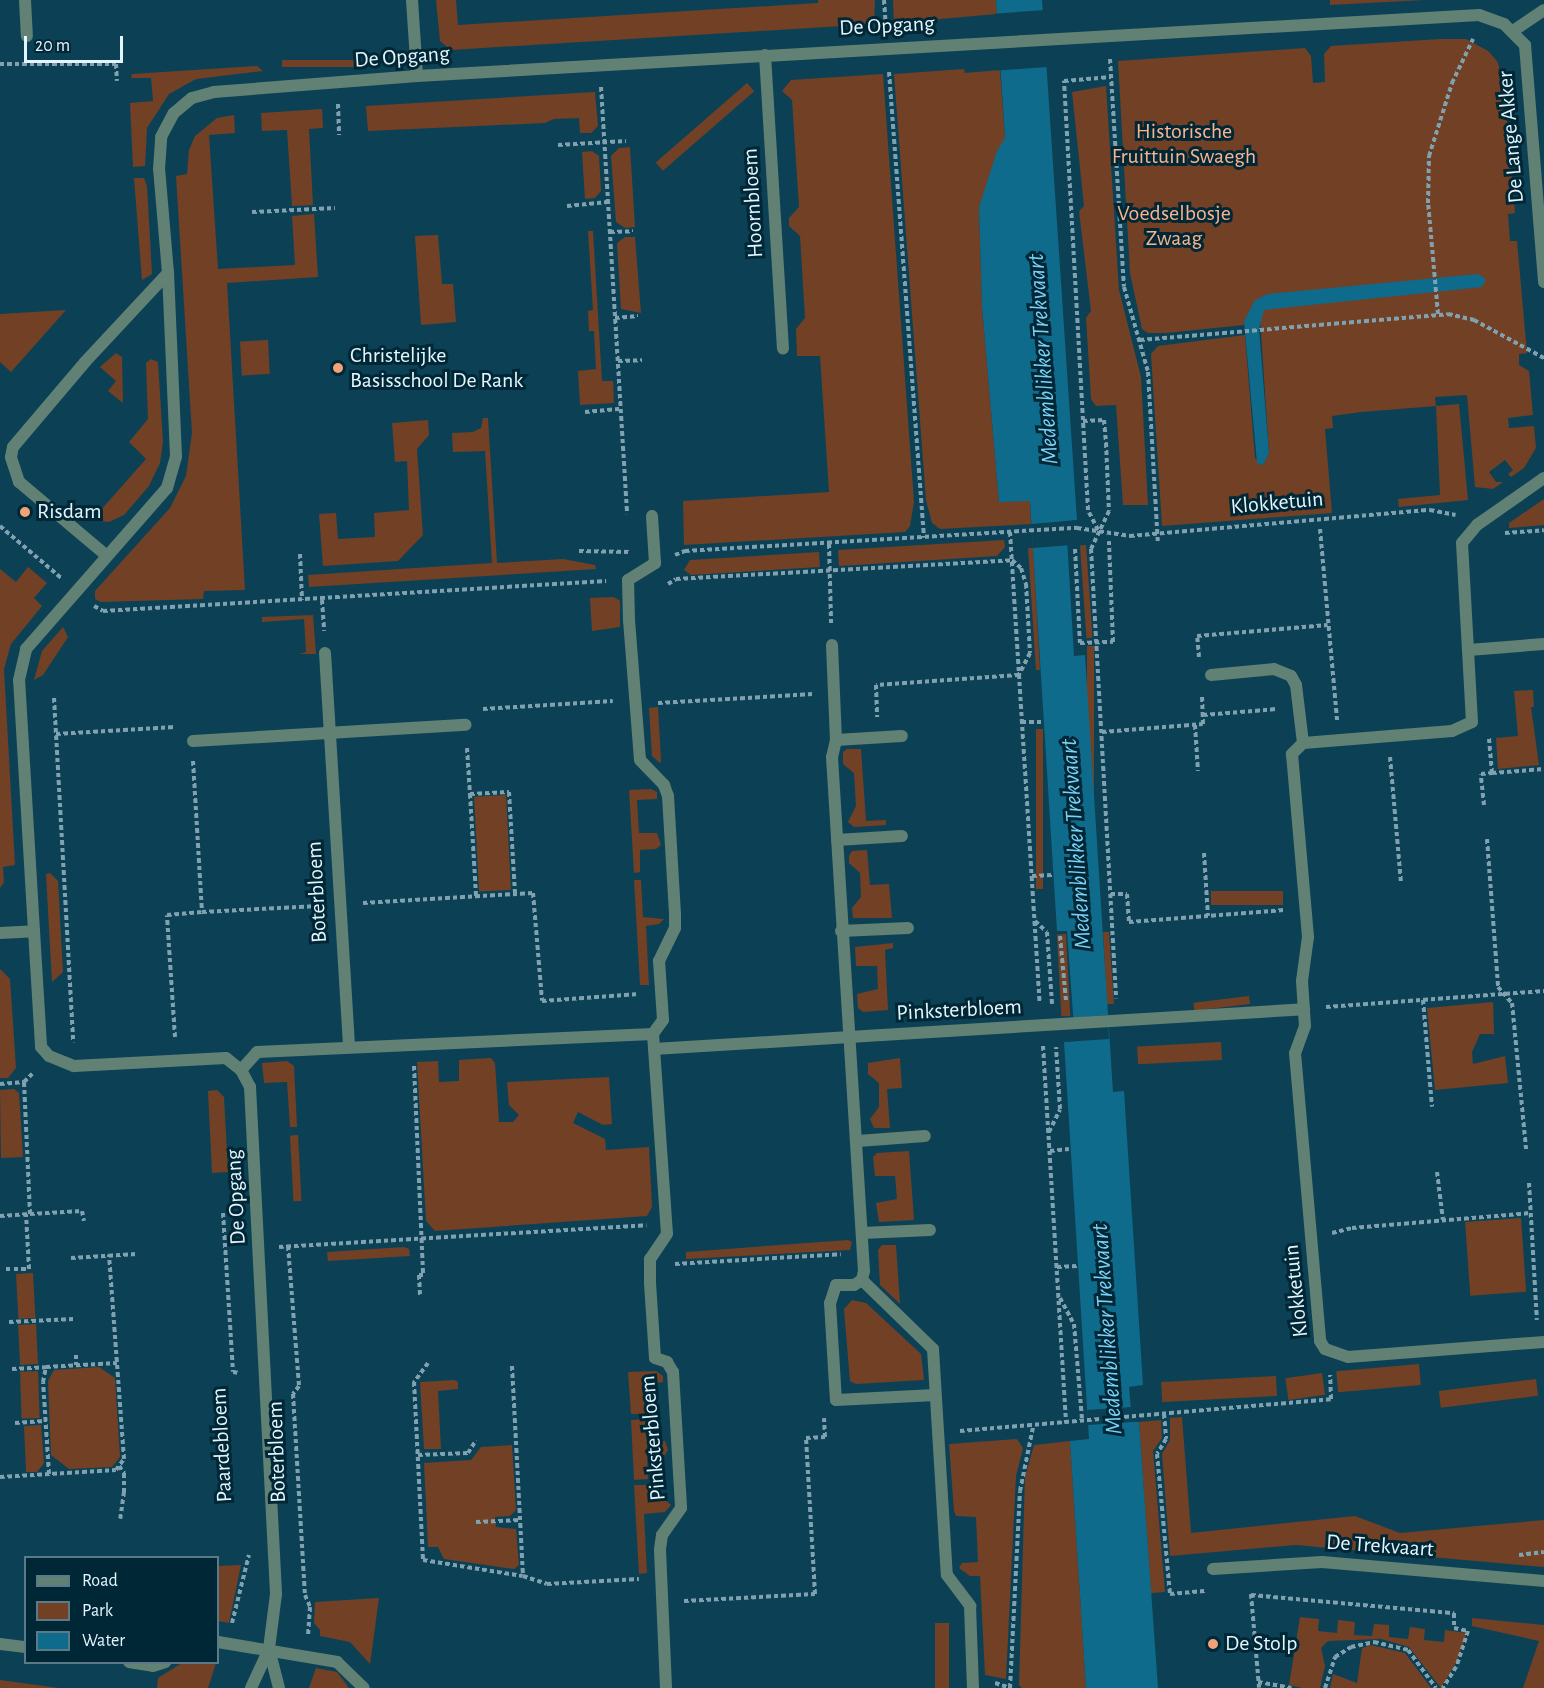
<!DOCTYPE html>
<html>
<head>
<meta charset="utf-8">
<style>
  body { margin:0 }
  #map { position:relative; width:1544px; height:1688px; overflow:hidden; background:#0c4155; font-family:"Alegreya Sans",sans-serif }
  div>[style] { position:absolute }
  .green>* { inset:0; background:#724024; transform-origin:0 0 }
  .water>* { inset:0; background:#0f6b8b }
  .pier>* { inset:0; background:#0c4155; transform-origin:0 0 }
  .path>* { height:4px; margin-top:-2px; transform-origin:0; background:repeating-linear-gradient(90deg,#80a2b0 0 4.5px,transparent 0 7.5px) }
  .service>* { height:12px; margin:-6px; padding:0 6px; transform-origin:6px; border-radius:6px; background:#618174 }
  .pedestrian>* { height:12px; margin:-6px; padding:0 6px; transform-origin:6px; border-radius:6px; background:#618174 }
  .minor>* { height:12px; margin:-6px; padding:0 6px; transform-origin:6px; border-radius:6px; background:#618174 }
  .tertiary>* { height:12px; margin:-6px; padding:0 6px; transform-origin:6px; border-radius:6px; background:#618174 }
  .dots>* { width:16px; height:16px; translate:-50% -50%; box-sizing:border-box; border:3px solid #002736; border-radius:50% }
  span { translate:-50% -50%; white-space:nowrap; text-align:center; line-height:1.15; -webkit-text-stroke:6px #002736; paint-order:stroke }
  .street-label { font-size:22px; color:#e4f5fe }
  .park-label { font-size:22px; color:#fbb38d }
  .poi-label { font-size:22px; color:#e4f5fe }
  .left { translate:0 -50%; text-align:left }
  .water-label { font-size:24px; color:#7cd1f7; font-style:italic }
  .legend { position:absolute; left:24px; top:1556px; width:195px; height:108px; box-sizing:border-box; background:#002736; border:2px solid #5b7986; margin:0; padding:8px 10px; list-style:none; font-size:18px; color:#e4f5fe }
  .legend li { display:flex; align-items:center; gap:12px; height:30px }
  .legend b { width:30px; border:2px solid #5b7986 }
  .scale { position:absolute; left:24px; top:36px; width:99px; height:27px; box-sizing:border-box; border:3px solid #e4f5fe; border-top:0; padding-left:8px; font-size:18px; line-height:21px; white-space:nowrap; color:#e4f5fe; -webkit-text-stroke:4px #002736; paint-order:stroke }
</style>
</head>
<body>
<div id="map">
  <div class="green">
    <div style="clip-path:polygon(436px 0,456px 0,458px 25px,818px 3px,818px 0,875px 0,874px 24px,451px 50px,440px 41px)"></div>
    <div style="clip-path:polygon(893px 0,996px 0,997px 14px,894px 23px)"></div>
    <div style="clip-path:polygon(1330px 0,1424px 0,1330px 5px)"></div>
    <div style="clip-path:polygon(1440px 39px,1466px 39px,1488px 51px,1497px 61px,1503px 78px,1515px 213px,1508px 214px,1510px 241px,1517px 241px,1527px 353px,1519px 354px,1519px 365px,1529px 371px,1533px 415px,1508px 418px,1509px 428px,1534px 426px,1536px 448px,1524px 468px,1511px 477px,1508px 474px,1513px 470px,1505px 460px,1489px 472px,1496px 482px,1503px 482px,1493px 489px,1475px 487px,1467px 395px,1435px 397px,1436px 406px,1459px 404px,1468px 500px,1399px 507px,1398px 499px,1440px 495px,1436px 406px,1361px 412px,1332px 416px,1333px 428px,1325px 429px,1332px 513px,1162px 526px,1151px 354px,1158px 346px,1245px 335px,1255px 458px,1263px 465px,1269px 453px,1260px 317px,1245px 321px,1244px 325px,1166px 333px,1148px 333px,1142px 329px,1130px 273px,1118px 61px,1305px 48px,1311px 56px,1313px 83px,1325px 82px,1324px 54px,1331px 46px)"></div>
    <div style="left:354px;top:60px;width:7px;height:72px;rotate:90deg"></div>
    <div style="clip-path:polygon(257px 66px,263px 71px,196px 79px,169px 94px,147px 128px,145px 166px,133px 167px,130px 103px,153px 101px,151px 78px,131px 78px,132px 74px)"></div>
    <div style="clip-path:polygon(964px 69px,965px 73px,1000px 70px,1005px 138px,979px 207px,982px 307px,999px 502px,1030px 500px,1031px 524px,940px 529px,932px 523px,926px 500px,894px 74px)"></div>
    <div style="clip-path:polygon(883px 74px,914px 502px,910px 526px,905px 532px,684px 545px,683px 501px,829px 492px,820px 356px,797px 356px,796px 329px,805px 318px,800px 236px,789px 226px,789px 218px,799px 207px,792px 100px,782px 91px,791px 80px)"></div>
    <div style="left:747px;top:83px;width:11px;height:121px;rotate:49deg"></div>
    <div style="clip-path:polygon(1106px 86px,1119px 290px,1141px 377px,1148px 505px,1123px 505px,1116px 405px,1096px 406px,1091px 399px,1086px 318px,1091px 311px,1079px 211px,1084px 206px,1072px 92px)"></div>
    <div style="clip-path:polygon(595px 92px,598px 126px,591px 133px,580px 133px,579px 118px,554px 119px,545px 123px,368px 131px,366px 106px)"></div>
    <div style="clip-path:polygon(322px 109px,323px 128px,309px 129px,313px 205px,292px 206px,287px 130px,262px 131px,261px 113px)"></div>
    <div style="clip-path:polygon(234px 115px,235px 133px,209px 135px,218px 269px,295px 265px,292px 216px,314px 214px,318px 277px,227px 283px,245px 590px,204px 591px,203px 599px,101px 602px,95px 599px,95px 591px,170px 508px,186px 476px,192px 433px,176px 176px,187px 174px,189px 150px,195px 136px,217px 118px)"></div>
    <div style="clip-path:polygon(630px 147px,635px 227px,625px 228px,616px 222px,611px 156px,619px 148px)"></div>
    <div style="clip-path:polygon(592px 151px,599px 156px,601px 191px,595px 198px,585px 199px,582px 152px)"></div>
    <div style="clip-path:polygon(134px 178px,144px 178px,147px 186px,152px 274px,142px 280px)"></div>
    <div style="clip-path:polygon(588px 231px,593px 231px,602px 381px,613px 381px,614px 403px,580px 405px,578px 371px,596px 369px,594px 331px,589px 331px,588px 311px,593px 310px)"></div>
    <div style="clip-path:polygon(438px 235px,442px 284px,453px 284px,456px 322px,421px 325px,415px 236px)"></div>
    <div style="clip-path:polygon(625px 237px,635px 237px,641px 313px,621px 309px,617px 243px)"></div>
    <div style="clip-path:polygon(66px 310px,11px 372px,0 362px,0 314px)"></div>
    <div style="left:268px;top:340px;width:34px;height:28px;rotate:87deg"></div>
    <div style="clip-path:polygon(116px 353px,122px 357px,123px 403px,108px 391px,116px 381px,100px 367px)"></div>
    <div style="clip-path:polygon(151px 359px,158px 362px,163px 442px,160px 463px,149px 486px,124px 515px,109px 522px,92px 520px,146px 459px,129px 442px,148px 419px,146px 363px)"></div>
    <div style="clip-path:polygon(483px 418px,488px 418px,497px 563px,563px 559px,595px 565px,596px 569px,309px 587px,308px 575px,492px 563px,485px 451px,453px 452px,452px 433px,473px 432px,481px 428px)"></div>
    <div style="clip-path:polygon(428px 420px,429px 435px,417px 449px,423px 535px,398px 561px,323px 566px,319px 514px,336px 513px,338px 539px,375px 537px,374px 513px,409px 510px,407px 461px,395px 462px,392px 423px)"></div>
    <div style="clip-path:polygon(1544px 499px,1544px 525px,1509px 528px,1509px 523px)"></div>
    <div style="clip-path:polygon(1004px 540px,1005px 547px,997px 556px,839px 566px,838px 550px)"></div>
    <div style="left:1086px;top:545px;width:93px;height:6px;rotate:86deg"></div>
    <div style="clip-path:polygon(1028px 548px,1033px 548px,1040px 670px,1036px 670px)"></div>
    <div style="clip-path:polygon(819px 552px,820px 567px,691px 575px,684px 570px,690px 560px)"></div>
    <div style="clip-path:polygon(28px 567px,47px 583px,34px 598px,42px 606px,11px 644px,4px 669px,15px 865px,3px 867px,4px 882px,0 888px,0 569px,16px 582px)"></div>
    <div style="clip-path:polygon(614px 597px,620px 601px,620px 627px,592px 631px,590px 598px)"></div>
    <div style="clip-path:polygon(313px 615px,316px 654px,299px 654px,306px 652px,304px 619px,262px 622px,262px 617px)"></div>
    <div style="clip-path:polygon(63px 627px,68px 637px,43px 675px,34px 680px,42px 651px)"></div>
    <div style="left:1087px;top:646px;width:7px;height:265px"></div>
    <div style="clip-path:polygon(1533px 690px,1534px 707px,1531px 707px,1539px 765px,1498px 769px,1496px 738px,1518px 736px,1514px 691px)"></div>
    <div style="clip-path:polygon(658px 707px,661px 761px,660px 763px,652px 756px,649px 708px)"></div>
    <div style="left:1036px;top:729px;width:7px;height:160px"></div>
    <div style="clip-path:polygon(847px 749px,861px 749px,866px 821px,886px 820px,886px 825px,854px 827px,848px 822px,856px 806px,854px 773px,843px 764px,843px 752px)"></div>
    <div style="clip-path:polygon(651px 789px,657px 792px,657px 799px,637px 800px,639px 833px,657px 833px,661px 845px,656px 849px,640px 850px,640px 872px,634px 873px,629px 790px)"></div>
    <div style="left:506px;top:795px;width:95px;height:32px;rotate:87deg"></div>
    <div style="clip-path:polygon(867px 850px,870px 885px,889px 884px,892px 918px,853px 918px,852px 908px,861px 897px,860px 873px,849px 863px,849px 856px,852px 851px)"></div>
    <div style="clip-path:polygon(50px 873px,58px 881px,63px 972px,52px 982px,46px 874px)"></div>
    <div style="clip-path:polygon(634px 880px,641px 880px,643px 917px,664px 919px,659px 924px,646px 926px,649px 985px,640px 985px)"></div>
    <div style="left:1283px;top:891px;width:14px;height:72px;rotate:90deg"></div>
    <div style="clip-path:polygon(1103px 932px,1109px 932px,1114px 1004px,1107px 1004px)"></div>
    <div style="left:1066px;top:934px;width:82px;height:9px;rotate:87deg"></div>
    <div style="clip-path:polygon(893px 943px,893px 948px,885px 950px,888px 1010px,863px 1012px,858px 1008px,857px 994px,878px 989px,877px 966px,856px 966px,855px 947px)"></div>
    <div style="clip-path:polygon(0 969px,10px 979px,16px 1068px,8px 1078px,0 1078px)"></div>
    <div style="left:1249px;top:996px;width:8px;height:56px;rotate:83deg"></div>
    <div style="clip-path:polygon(1493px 1002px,1494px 1034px,1480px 1034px,1472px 1052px,1473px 1064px,1505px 1056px,1508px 1083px,1435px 1090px,1427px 1008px)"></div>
    <div style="left:1221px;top:1042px;width:18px;height:84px;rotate:87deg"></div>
    <div style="clip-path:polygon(491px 1058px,495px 1063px,499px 1122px,513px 1122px,519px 1115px,509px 1105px,507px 1082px,609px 1077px,612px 1124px,603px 1125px,578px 1112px,573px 1123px,605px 1139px,606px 1150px,649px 1147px,652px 1207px,647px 1216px,435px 1231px,426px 1221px,417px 1062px,438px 1061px,439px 1082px,459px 1081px,459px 1060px)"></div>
    <div style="clip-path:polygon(900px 1058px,902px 1088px,887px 1089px,890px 1128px,874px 1128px,870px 1119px,879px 1107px,879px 1083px,868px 1074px,868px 1063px)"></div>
    <div style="clip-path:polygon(287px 1061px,294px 1066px,297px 1127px,290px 1127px,287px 1082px,264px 1083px,262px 1063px)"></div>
    <div style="clip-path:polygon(14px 1089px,19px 1093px,23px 1157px,1px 1158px,0 1090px)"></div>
    <div style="clip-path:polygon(217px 1090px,224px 1097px,228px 1172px,212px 1173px,208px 1091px)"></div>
    <div style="left:298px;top:1135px;width:66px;height:8px;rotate:87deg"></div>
    <div style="clip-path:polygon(909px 1151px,914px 1220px,879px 1222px,876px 1203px,897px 1199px,895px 1176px,875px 1176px,873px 1157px,877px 1153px)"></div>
    <div style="left:1521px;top:1218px;width:74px;height:56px;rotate:86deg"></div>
    <div style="clip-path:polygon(848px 1240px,852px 1242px,850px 1250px,686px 1259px,686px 1252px)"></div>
    <div style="clip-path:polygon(882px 1245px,896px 1245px,900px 1304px,880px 1285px,878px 1250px)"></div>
    <div style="clip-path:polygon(404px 1247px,409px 1249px,410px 1256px,328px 1261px,327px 1252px)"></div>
    <div style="left:33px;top:1273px;width:45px;height:17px;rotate:87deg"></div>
    <div style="clip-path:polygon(852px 1300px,866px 1303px,921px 1354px,924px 1380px,856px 1384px,850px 1381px,844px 1309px)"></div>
    <div style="left:36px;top:1324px;width:40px;height:18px;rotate:87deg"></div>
    <div style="left:1419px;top:1364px;width:21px;height:83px;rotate:85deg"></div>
    <div style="clip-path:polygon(99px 1367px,115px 1378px,120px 1457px,112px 1467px,69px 1469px,51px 1455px,48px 1381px,54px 1370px)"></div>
    <div style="left:38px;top:1371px;width:47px;height:18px;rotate:88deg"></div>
    <div style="clip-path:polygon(656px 1371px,663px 1376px,663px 1382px,643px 1385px,645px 1414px,631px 1414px,628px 1372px)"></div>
    <div style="left:1322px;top:1373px;width:22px;height:37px;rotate:82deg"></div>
    <div style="left:1276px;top:1376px;width:20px;height:115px;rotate:87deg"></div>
    <div style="left:1536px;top:1379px;width:17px;height:98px;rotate:83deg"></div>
    <div style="clip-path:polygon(454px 1380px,458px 1382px,458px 1389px,438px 1391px,441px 1449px,424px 1449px,420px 1382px)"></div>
    <div style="clip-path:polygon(1182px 1417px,1191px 1533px,1355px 1516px,1400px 1533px,1544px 1520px,1544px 1567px,1296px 1545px,1170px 1556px,1162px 1454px,1170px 1440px,1170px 1418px)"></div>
    <div style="clip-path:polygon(645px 1419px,647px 1442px,665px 1441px,668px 1450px,665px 1455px,647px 1456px,648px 1479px,634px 1480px,631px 1420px)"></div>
    <div style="clip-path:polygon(1161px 1420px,1162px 1438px,1153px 1451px,1165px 1592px,1151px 1593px,1139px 1422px)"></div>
    <div style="clip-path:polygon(41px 1425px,44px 1463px,37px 1472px,26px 1472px,24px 1426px)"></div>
    <div style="clip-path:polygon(1017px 1439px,1023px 1448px,1016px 1476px,1006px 1679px,985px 1675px,980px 1576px,970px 1576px,959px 1568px,962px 1563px,978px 1562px,976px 1517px,956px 1516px,954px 1511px,949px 1444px)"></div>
    <div style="clip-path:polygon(1070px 1441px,1086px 1688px,1022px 1688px,1019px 1685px,1025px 1477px,1034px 1445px)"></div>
    <div style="clip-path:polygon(512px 1445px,516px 1510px,510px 1516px,495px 1517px,496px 1527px,516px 1529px,519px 1565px,514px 1569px,444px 1559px,438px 1547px,428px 1547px,424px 1463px,471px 1460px,481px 1447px)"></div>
    <div style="clip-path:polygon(634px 1485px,649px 1485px,650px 1501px,665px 1500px,671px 1505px,665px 1512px,644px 1514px,647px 1573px,639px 1574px)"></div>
    <div style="clip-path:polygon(241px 1565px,229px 1623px,218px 1621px,218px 1566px)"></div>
    <div style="clip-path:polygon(379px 1598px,370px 1664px,350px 1642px,320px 1636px,320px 1630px,314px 1623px,315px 1602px)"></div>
    <div style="clip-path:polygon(1300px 1617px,1319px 1619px,1318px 1631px,1337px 1633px,1338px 1620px,1355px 1622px,1354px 1635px,1372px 1636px,1374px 1624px,1389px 1625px,1389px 1637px,1408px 1639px,1410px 1627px,1425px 1629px,1424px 1640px,1444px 1642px,1445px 1630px,1467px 1633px,1457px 1661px,1441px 1688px,1409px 1647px,1381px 1639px,1328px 1641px,1321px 1648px,1325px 1666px,1320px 1688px,1302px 1688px,1289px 1685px)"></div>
    <div style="clip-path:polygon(1472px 1618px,1544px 1625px,1544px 1688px,1523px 1688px,1539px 1641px,1472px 1626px)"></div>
    <div style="left:935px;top:1623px;width:14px;height:65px"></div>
    <div style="clip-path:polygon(1371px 1645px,1405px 1653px,1431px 1688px,1330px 1688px,1333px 1674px,1357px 1683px,1362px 1648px)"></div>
    <div style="clip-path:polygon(182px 1663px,216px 1663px,208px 1688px,157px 1688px,158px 1678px)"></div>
    <div style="clip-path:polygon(316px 1668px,337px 1672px,349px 1688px,309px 1688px)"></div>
    <div style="clip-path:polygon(0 1680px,59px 1688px,0 1688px)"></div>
  </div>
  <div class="water">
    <div style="clip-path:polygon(996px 0,1042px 0,1077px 520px,1066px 522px,1074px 656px,1085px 655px,1113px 1092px,1124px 1091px,1143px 1385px,1129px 1387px,1132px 1422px,1139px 1422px,1158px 1688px,1086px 1688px,1070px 1441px,1089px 1439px,1064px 1042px,1075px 1041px,1067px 931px,1057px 931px,1030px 501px,999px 502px,982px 307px,979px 207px,997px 151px,1005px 138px)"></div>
    <div style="clip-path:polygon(1478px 274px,1486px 279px,1482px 287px,1264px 310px,1259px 329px,1269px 453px,1263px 465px,1257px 463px,1244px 321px,1255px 300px,1268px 294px)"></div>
  </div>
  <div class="pier">
    <div style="left:1046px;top:10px;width:57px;height:52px;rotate:86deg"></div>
    <div style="clip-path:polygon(1077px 520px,1069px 524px,1071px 545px,1033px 548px,1031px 524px)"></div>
    <div style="clip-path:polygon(1108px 1015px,1109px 1039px,1064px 1042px,1072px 1038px,1070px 1018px)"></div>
    <div style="left:1131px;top:1407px;width:15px;height:44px;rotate:86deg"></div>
  </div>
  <div class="path">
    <div style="left:884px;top:0;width:28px;rotate:86deg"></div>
    <div style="left:1110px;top:59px;width:228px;rotate:86.5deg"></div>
    <div style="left:1124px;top:287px;width:88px;rotate:74.2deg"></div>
    <div style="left:1148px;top:372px;width:171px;rotate:86.7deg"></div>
    <div style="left:0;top:64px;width:116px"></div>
    <div style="left:116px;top:64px;width:17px;rotate:87deg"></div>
    <div style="left:889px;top:72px;width:467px;rotate:85.7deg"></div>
    <div style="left:601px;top:87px;width:428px;rotate:86.5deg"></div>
    <div style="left:338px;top:104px;width:31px;rotate:88deg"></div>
    <div style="left:558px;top:145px;width:68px;rotate:-3.4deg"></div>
    <div style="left:567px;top:206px;width:41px;rotate:-5.6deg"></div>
    <div style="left:252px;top:212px;width:83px;rotate:-2.8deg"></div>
    <div style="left:610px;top:232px;width:23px;rotate:-2deg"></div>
    <div style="left:1438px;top:314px;width:111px;rotate:-95.1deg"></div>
    <div style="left:1428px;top:203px;width:47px;rotate:-88.8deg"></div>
    <div style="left:1429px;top:156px;width:77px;rotate:-72.5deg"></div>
    <div style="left:1452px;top:83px;width:49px;rotate:-64.5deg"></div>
    <div style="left:615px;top:318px;width:23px;rotate:-5deg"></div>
    <div style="left:1140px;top:340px;width:309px;rotate:-4.8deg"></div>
    <div style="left:1448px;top:314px;width:27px;rotate:13deg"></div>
    <div style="left:1474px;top:320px;width:80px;rotate:28.5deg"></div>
    <div style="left:618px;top:361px;width:24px;rotate:-2deg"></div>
    <div style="left:585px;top:412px;width:36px;rotate:-5deg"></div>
    <div style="left:1083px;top:421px;width:21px;rotate:-3deg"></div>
    <div style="left:1104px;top:420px;width:23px;rotate:85deg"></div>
    <div style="left:1106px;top:443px;width:68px;rotate:87.5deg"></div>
    <div style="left:1109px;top:511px;width:42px;rotate:115.3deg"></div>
    <div style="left:1091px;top:549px;width:450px;rotate:86.8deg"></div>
    <div style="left:0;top:526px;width:80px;rotate:40.4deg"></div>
    <div style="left:1320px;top:529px;width:192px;rotate:84.9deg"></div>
    <div style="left:1098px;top:530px;width:22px;rotate:-117deg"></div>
    <div style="left:1088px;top:510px;width:430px;rotate:-93.2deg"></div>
    <div style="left:1064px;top:81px;width:47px;rotate:-4.9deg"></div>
    <div style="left:1010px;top:532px;width:472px;rotate:86.4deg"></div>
    <div style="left:1505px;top:533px;width:39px;rotate:-4deg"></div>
    <div style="left:829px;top:544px;width:79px;rotate:88.5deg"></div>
    <div style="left:1075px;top:549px;width:94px;rotate:87deg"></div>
    <div style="left:1080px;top:643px;width:33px;rotate:-2deg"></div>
    <div style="left:1113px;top:642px;width:101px;rotate:-92.3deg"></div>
    <div style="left:579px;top:551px;width:50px;rotate:1.1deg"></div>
    <div style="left:300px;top:554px;width:46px;rotate:87.5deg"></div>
    <div style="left:675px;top:555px;width:11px;rotate:-22deg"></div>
    <div style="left:685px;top:551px;width:393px;rotate:-3.4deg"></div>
    <div style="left:1077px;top:528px;width:54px;rotate:8.6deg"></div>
    <div style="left:1130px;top:536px;width:301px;rotate:-5deg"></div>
    <div style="left:1430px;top:510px;width:26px;rotate:11deg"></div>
    <div style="left:668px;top:584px;width:9px;rotate:-32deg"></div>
    <div style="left:676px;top:579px;width:337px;rotate:-3.2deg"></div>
    <div style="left:1012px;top:560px;width:12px;rotate:42deg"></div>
    <div style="left:1021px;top:568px;width:17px;rotate:73deg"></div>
    <div style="left:1026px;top:584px;width:69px;rotate:86.7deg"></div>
    <div style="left:1030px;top:653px;width:25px;rotate:117deg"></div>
    <div style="left:1019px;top:675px;width:143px;rotate:176deg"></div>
    <div style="left:876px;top:685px;width:32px;rotate:88deg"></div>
    <div style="left:322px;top:600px;width:31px;rotate:86deg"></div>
    <div style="left:94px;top:606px;width:10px;rotate:29deg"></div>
    <div style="left:103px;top:611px;width:504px;rotate:-3.41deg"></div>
    <div style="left:1199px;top:657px;width:21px;rotate:-95deg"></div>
    <div style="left:1197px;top:636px;width:131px;rotate:-4.8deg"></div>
    <div style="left:54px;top:698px;width:345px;rotate:86.8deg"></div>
    <div style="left:658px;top:703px;width:155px;rotate:-3.3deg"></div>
    <div style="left:483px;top:709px;width:130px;rotate:-3.5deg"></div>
    <div style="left:1203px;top:715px;width:74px;rotate:-4.6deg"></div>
    <div style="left:1022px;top:722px;width:21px"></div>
    <div style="left:1195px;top:725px;width:46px;rotate:86.3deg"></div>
    <div style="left:1102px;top:732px;width:101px;rotate:-4.5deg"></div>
    <div style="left:1203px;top:724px;width:29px;rotate:-92deg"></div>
    <div style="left:56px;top:734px;width:119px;rotate:-3.4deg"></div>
    <div style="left:467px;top:748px;width:46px;rotate:86.3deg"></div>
    <div style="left:470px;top:794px;width:39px;rotate:-3deg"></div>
    <div style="left:509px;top:792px;width:102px;rotate:86.6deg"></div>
    <div style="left:1390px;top:757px;width:127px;rotate:85deg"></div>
    <div style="left:193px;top:761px;width:151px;rotate:86.6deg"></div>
    <div style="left:202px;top:912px;width:117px;rotate:-2.9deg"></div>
    <div style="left:1492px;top:773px;width:52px;rotate:-4.4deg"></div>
    <div style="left:470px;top:794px;width:102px;rotate:86.6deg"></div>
    <div style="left:1484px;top:805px;width:31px;rotate:-96deg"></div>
    <div style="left:1481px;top:774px;width:11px;rotate:-5deg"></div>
    <div style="left:1492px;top:773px;width:37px;rotate:-95deg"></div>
    <div style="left:1487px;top:839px;width:148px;rotate:85.7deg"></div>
    <div style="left:1498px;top:987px;width:21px;rotate:49deg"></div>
    <div style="left:1512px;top:1003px;width:147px;rotate:84.5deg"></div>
    <div style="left:1204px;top:853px;width:63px;rotate:86.4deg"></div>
    <div style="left:1032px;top:876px;width:20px;rotate:-3deg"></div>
    <div style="left:1111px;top:894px;width:16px"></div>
    <div style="left:1127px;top:894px;width:28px;rotate:86deg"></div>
    <div style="left:1129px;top:922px;width:155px;rotate:-4.4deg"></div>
    <div style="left:363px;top:903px;width:170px;rotate:-3.4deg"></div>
    <div style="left:533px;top:893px;width:108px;rotate:85.2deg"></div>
    <div style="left:542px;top:1001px;width:97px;rotate:-4.1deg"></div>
    <div style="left:1035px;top:921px;width:16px;rotate:43deg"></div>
    <div style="left:1047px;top:932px;width:72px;rotate:86deg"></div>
    <div style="left:1060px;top:936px;width:65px;rotate:84.7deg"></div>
    <div style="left:1423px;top:1000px;width:107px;rotate:85.2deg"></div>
    <div style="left:1326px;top:1007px;width:219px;rotate:-4.2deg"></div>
    <div style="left:175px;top:1037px;width:122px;rotate:-93.8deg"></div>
    <div style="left:167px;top:915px;width:35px;rotate:-5deg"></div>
    <div style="left:1043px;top:1046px;width:378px;rotate:86.5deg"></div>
    <div style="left:414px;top:1066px;width:209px;rotate:87.5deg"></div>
    <div style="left:423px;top:1275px;width:4px;rotate:180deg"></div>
    <div style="left:419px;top:1275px;width:21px;rotate:87deg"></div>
    <div style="left:0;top:1084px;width:24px;rotate:-5deg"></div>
    <div style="left:1049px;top:1132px;width:25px;rotate:-64deg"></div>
    <div style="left:1060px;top:1109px;width:62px;rotate:-93.7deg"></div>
    <div style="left:1050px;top:1151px;width:19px;rotate:-6deg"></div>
    <div style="left:1437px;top:1172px;width:48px;rotate:82.9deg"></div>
    <div style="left:1529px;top:1183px;width:137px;rotate:86.7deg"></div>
    <div style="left:223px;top:1213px;width:159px;rotate:86.4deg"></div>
    <div style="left:233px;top:1372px;width:6px;rotate:9deg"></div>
    <div style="left:30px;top:1214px;width:52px;rotate:-3.3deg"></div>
    <div style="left:82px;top:1211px;width:10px;rotate:79deg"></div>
    <div style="left:0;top:1216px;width:30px;rotate:-4deg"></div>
    <div style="left:30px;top:1214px;width:132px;rotate:-92.6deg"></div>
    <div style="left:24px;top:1082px;width:14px;rotate:-45deg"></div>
    <div style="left:1332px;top:1233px;width:21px;rotate:-14deg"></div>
    <div style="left:1352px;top:1228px;width:179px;rotate:-4.8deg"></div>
    <div style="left:288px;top:1246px;width:140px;rotate:85.5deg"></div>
    <div style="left:299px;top:1386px;width:10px;rotate:127deg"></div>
    <div style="left:293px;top:1394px;width:201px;rotate:86.6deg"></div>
    <div style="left:305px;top:1595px;width:13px;rotate:67deg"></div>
    <div style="left:310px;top:1607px;width:28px;rotate:94deg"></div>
    <div style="left:279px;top:1247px;width:368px;rotate:-3.4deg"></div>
    <div style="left:71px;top:1258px;width:66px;rotate:-3.5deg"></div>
    <div style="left:675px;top:1264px;width:166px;rotate:-3.4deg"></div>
    <div style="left:1057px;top:1267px;width:20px;rotate:-3deg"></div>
    <div style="left:6px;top:1269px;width:23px"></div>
    <div style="left:29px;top:1269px;width:55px;rotate:-93.1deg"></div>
    <div style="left:1060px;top:1298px;width:30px;rotate:62deg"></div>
    <div style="left:1074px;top:1324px;width:96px;rotate:85.2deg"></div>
    <div style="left:9px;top:1322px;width:65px;rotate:-2.6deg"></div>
    <div style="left:76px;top:1355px;width:10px;rotate:90deg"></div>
    <div style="left:428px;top:1363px;width:24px;rotate:126deg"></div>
    <div style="left:414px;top:1382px;width:178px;rotate:87.1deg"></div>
    <div style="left:423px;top:1560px;width:101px;rotate:9.1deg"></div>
    <div style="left:523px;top:1576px;width:25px;rotate:18deg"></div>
    <div style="left:547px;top:1584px;width:92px;rotate:-3.1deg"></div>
    <div style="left:512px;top:1366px;width:210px;rotate:87deg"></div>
    <div style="left:12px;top:1369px;width:34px;rotate:-3deg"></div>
    <div style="left:1164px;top:1414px;width:25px;rotate:85deg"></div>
    <div style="left:1166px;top:1439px;width:17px;rotate:121deg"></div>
    <div style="left:1157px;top:1454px;width:141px;rotate:84.7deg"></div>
    <div style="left:1170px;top:1594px;width:37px;rotate:-5deg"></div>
    <div style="left:15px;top:1423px;width:30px;rotate:-4deg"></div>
    <div style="left:960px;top:1431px;width:372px;rotate:-4.9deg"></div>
    <div style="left:1331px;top:1399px;width:24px;rotate:-92deg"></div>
    <div style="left:418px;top:1455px;width:50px;rotate:-2.3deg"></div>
    <div style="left:468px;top:1453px;width:15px;rotate:-58deg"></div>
    <div style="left:119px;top:1466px;width:9px;rotate:54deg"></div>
    <div style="left:124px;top:1473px;width:19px;rotate:90deg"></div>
    <div style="left:124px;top:1492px;width:27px;rotate:98deg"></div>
    <div style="left:49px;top:1474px;width:92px;rotate:-93.7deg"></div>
    <div style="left:43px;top:1382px;width:15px;rotate:-79deg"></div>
    <div style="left:46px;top:1367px;width:71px;rotate:-3.2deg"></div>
    <div style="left:0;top:1477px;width:116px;rotate:-3.5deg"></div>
    <div style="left:116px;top:1470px;width:14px;rotate:-54deg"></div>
    <div style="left:124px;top:1459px;width:205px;rotate:-94.2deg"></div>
    <div style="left:476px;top:1522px;width:44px;rotate:-2.6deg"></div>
    <div style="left:1519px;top:1555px;width:25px;rotate:-7deg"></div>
    <div style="left:1251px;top:1594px;width:94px;rotate:85.1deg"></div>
    <div style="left:1251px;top:1595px;width:204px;rotate:5.1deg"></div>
    <div style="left:1454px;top:1613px;width:15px;rotate:90deg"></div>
    <div style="left:1454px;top:1628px;width:14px;rotate:12deg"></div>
    <div style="left:1468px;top:1631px;width:38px;rotate:108deg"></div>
    <div style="left:1456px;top:1667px;width:25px;rotate:122deg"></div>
    <div style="left:684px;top:1601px;width:131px;rotate:-3.1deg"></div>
    <div style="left:815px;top:1594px;width:156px;rotate:-93.3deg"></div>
    <div style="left:806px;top:1438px;width:19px;rotate:-3deg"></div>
    <div style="left:825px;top:1437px;width:19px;rotate:-93deg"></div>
    <div style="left:232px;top:1623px;width:70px;rotate:-76deg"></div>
    <div style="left:1258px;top:1682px;width:34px;rotate:10deg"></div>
    <div style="left:995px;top:1683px;width:16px;rotate:18deg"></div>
    <div style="left:1010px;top:1688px;width:197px;rotate:-87.1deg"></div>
    <div style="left:1020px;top:1491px;width:65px;rotate:-78.5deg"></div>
    <div style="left:1325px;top:1688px;width:33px;rotate:-72deg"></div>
    <div style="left:1335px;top:1657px;width:19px;rotate:-32deg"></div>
    <div style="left:1351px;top:1647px;width:24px;rotate:-12deg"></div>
    <div style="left:1374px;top:1642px;width:35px;rotate:13deg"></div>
    <div style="left:1408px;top:1650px;width:47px;rotate:53.6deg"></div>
  </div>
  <div class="service">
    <div style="left:107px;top:556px;width:115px;rotate:-139.9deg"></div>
    <div style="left:19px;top:482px;width:26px;rotate:-108deg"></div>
    <div style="left:11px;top:457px;width:10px;rotate:-79deg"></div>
    <div style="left:13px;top:447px;width:111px;rotate:-49.7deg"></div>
    <div style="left:85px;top:362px;width:122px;rotate:-47deg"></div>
    <div style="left:629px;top:620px;width:40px;rotate:-91.4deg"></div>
    <div style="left:628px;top:580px;width:32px;rotate:-32deg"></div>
    <div style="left:655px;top:563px;width:47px;rotate:-93.7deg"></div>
    <div style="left:836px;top:740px;width:66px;rotate:-3.5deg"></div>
    <div style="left:193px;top:741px;width:273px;rotate:-3.4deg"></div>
    <div style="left:837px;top:840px;width:65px;rotate:-3.5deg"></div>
    <div style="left:841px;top:931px;width:67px;rotate:-2.6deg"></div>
    <div style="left:858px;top:1141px;width:67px;rotate:-4.3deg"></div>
    <div style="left:862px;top:1233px;width:68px;rotate:-2.5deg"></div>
  </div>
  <div class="pedestrian">
    <div style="left:882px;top:1035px;width:423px;rotate:-3.5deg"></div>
  </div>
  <div class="minor">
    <div style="left:25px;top:0;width:36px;rotate:87deg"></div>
    <div style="left:412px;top:0;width:76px;rotate:86.2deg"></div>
    <div style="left:1513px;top:31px;width:37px;rotate:-34deg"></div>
    <div style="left:765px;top:55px;width:294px;rotate:86.5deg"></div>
    <div style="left:1544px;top:478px;width:82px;rotate:145deg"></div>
    <div style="left:1477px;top:525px;width:23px;rotate:130deg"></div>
    <div style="left:1462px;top:543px;width:179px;rotate:86.8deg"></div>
    <div style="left:1472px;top:722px;width:22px;rotate:156deg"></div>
    <div style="left:1452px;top:731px;width:149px;rotate:175.4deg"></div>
    <div style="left:1303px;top:743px;width:16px;rotate:135deg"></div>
    <div style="left:1292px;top:754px;width:184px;rotate:85deg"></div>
    <div style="left:1308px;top:937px;width:44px;rotate:97.8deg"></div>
    <div style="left:1302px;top:981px;width:45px;rotate:86.2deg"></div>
    <div style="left:1305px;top:1026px;width:29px;rotate:110deg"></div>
    <div style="left:1295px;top:1053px;width:289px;rotate:85deg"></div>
    <div style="left:1320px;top:1341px;width:9px;rotate:58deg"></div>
    <div style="left:1325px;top:1349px;width:24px;rotate:19deg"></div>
    <div style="left:1348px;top:1357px;width:197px;rotate:-4.4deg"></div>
    <div style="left:629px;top:620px;width:140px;rotate:85.5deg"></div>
    <div style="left:640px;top:760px;width:35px;rotate:46deg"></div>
    <div style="left:664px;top:785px;width:12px;rotate:70deg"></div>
    <div style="left:668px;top:796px;width:118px;rotate:86.6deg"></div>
    <div style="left:675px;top:914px;width:14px;rotate:90deg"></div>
    <div style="left:675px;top:928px;width:37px;rotate:116deg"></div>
    <div style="left:659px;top:961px;width:59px;rotate:86.1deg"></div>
    <div style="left:663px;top:1020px;width:17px;rotate:126deg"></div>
    <div style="left:653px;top:1034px;width:200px;rotate:86deg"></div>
    <div style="left:667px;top:1234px;width:30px;rotate:124deg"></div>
    <div style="left:650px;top:1259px;width:24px;rotate:90deg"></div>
    <div style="left:650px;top:1283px;width:75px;rotate:86.2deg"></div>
    <div style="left:655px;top:1358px;width:13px;rotate:18deg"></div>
    <div style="left:667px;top:1362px;width:12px;rotate:59deg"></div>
    <div style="left:673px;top:1372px;width:136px;rotate:86.6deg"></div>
    <div style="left:681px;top:1508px;width:33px;rotate:125deg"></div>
    <div style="left:662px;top:1535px;width:15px;rotate:98deg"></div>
    <div style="left:660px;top:1550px;width:138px;rotate:87.5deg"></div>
    <div style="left:832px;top:645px;width:95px;rotate:87.6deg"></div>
    <div style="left:836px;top:740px;width:17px;rotate:103deg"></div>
    <div style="left:832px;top:757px;width:515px;rotate:86.44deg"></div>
    <div style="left:864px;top:1271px;width:9px;rotate:103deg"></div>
    <div style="left:862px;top:1280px;width:9px;rotate:148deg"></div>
    <div style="left:854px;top:1285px;width:18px;rotate:180deg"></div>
    <div style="left:836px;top:1285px;width:19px;rotate:108deg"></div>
    <div style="left:830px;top:1303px;width:97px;rotate:86.5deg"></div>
    <div style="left:836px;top:1400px;width:99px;rotate:-2.9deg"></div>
    <div style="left:1469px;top:650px;width:75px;rotate:-4.6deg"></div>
    <div style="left:325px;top:653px;width:395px;rotate:86.5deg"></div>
    <div style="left:1211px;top:675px;width:63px;rotate:-5.4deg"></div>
    <div style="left:1274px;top:669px;width:18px;rotate:22deg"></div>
    <div style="left:1291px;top:676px;width:10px;rotate:61deg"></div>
    <div style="left:1296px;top:685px;width:58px;rotate:83.1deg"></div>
    <div style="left:34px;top:931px;width:116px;rotate:86.5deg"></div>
    <div style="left:41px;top:1047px;width:12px;rotate:48deg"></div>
    <div style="left:49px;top:1056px;width:27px;rotate:22deg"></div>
    <div style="left:74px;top:1066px;width:152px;rotate:-3deg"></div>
    <div style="left:226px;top:1058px;width:19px;rotate:39deg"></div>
    <div style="left:241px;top:1070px;width:19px;rotate:62deg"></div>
    <div style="left:250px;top:1087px;width:508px;rotate:87.06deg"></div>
    <div style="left:276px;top:1594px;width:55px;rotate:97.3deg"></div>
    <div style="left:269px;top:1649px;width:43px;rotate:114.8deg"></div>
    <div style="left:654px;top:1049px;width:228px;rotate:-3.5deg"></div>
    <div style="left:241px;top:1070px;width:24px;rotate:-48deg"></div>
    <div style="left:257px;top:1052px;width:396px;rotate:-2.6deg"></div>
    <div style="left:862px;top:1280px;width:99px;rotate:44.2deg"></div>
    <div style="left:933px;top:1349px;width:226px;rotate:86.5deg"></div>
    <div style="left:947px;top:1575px;width:39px;rotate:53deg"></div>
    <div style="left:970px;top:1606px;width:82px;rotate:87.9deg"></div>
    <div style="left:1213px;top:1569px;width:109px;rotate:-3.7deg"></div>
    <div style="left:1322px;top:1562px;width:223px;rotate:4.9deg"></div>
    <div style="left:218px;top:1642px;width:121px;rotate:9.5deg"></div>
    <div style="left:337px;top:1662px;width:37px;rotate:44deg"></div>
    <div style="left:0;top:1644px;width:26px;rotate:7deg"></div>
    <div style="left:269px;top:1649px;width:40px;rotate:75.6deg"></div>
    <div style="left:129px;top:1662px;width:24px;rotate:9deg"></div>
    <div style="left:153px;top:1666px;width:13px;rotate:-18deg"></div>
  </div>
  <div class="tertiary">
    <div style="left:0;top:933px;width:34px;rotate:-3deg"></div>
    <div style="left:34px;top:931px;width:251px;rotate:-93.4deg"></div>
    <div style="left:19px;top:680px;width:32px;rotate:-77deg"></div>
    <div style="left:26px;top:649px;width:214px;rotate:-48.8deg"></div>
    <div style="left:167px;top:488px;width:33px;rotate:-74deg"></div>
    <div style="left:176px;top:456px;width:183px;rotate:-92.5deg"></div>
    <div style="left:168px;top:273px;width:104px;rotate:-94.9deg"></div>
    <div style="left:159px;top:169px;width:32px;rotate:-86deg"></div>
    <div style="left:161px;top:137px;width:27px;rotate:-62deg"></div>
    <div style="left:174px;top:113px;width:23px;rotate:-40deg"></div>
    <div style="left:192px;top:98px;width:23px;rotate:-15deg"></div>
    <div style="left:214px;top:92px;width:204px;rotate:-4.5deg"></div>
    <div style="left:417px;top:76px;width:1064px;rotate:-3.29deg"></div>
    <div style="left:1479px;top:15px;width:27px;rotate:20deg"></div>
    <div style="left:1504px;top:24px;width:30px;rotate:45deg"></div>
    <div style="left:1525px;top:45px;width:238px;rotate:85.4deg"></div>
  </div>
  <div class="dots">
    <div style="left:338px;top:368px;background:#f0a279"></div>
    <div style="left:25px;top:512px;background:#f0a279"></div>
    <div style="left:1213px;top:1644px;background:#f0a279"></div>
  </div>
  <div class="street-label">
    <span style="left:887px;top:26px;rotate:-3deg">De Opgang</span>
    <span style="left:402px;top:57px;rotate:-4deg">De Opgang</span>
    <span style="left:1511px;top:137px;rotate:-95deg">De Lange Akker</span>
    <span style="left:753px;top:203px;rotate:-93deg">Hoornbloem</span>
    <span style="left:1277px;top:503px;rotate:-5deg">Klokketuin</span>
    <span style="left:317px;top:892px;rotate:-93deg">Boterbloem</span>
    <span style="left:959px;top:1010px;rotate:-3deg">Pinksterbloem</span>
    <span style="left:236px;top:1197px;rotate:-93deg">De Opgang</span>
    <span style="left:1296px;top:1291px;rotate:-96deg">Klokketuin</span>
    <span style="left:653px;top:1438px;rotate:-95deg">Pinksterbloem</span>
    <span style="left:222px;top:1445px;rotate:-93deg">Paardebloem</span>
    <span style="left:277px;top:1452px;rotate:-92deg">Boterbloem</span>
    <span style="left:1380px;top:1546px;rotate:4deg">De Trekvaart</span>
  </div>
  <div class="park-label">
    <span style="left:1184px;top:144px">Historische<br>Fruittuin Swaegh</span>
    <span style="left:1174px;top:226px">Voedselbosje<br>Zwaag</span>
  </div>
  <div class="poi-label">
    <span class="left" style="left:350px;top:368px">Christelijke<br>Basisschool De Rank</span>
    <span class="left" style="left:37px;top:512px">Risdam</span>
    <span class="left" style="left:1225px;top:1644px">De Stolp</span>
  </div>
  <div class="water-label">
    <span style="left:1044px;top:359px;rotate:-94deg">Medemblikker Trekvaart</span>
    <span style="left:1077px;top:844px;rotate:-94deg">Medemblikker Trekvaart</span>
    <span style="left:1108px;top:1329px;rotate:-94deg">Medemblikker Trekvaart</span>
  </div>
  <ul class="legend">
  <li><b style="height:8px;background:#618174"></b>Road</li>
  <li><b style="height:16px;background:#724024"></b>Park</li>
  <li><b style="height:16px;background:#0f6b8b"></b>Water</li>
  </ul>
  <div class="scale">20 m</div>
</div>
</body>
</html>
